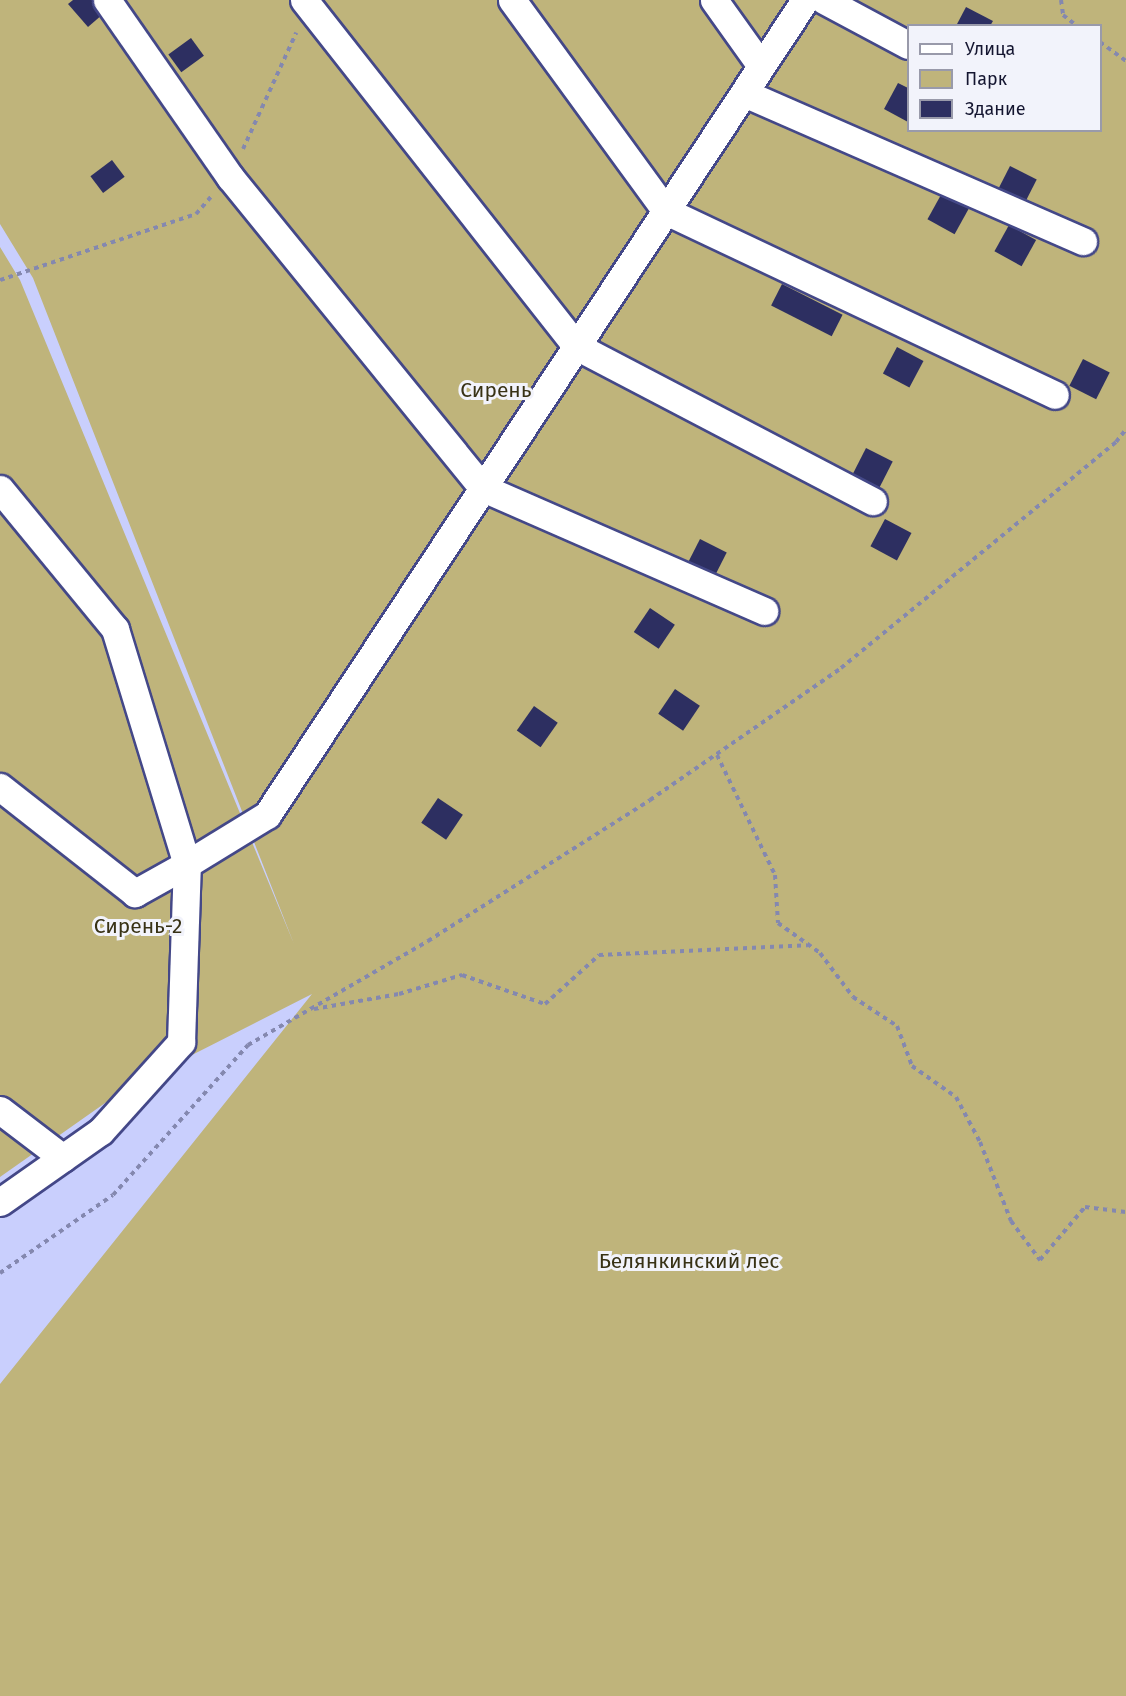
<!DOCTYPE html>
<html>
<head>
<meta charset="utf-8">
<style>
  body { margin:0 }
  #map { position:relative; width:1126px; height:1696px; overflow:hidden; background:#c9cffd; font-family:"Fira Sans",sans-serif }
  div>[style] { position:absolute }
  .green>* { inset:0; background:#bfb47b }
  .building>* { inset:0; background:#2d2f61; transform-origin:0 0 }
  .path>* { height:4px; margin-top:-2px; transform-origin:0; background:repeating-linear-gradient(90deg,#8488af 0 4.5px,transparent 0 9px) }
  .roads { filter:drop-shadow(2px 0 #444888) drop-shadow(-2px 0 #444888) drop-shadow(0 2px #444888) drop-shadow(0 -2px #444888) }
  .minor>* { height:27px; margin:-13.5px; padding:0 13.5px; transform-origin:13.5px; border-radius:13.5px; background:#fff }
  span { translate:-50% -50%; white-space:nowrap; text-align:center; line-height:1.15; -webkit-text-stroke:6px #f2f3fb; paint-order:stroke }
  .park-label { font-size:21px; color:#383215 }
  .legend { position:absolute; left:907px; top:24px; width:195px; height:108px; box-sizing:border-box; background:#f2f3fb; border:2px solid #999aaa; margin:0; padding:8px 10px; list-style:none; font-size:18px; color:#141530 }
  .legend li { display:flex; align-items:center; gap:12px; height:30px }
  .legend b { width:30px; border:2px solid #999aaa }
</style>
</head>
<body>
<div id="map">
  <div class="green">
    <div style="clip-path:polygon(evenodd,0 0,1126px 0,1126px 1696px,0 1696px,0 1384px,312px 994px,125px 1089px,0 1177px,0 247px,20px 280px,294px 944px,33px 278px,0 224px,0 0,908px 26px,1100px 26px,1100px 130px,908px 130px,908px 26px)"></div>
  </div>
  <div class="building">
    <div style="clip-path:polygon(73px 0,92px 0,103px 14px,88px 27px,68px 4px)"></div>
    <div style="clip-path:polygon(966px 7px,993px 21px,990px 26px,956px 26px)"></div>
    <div style="left:191px;top:38px;width:22px;height:28px;rotate:54deg"></div>
    <div style="clip-path:polygon(898px 83px,908px 88px,908px 122px,884px 109px)"></div>
    <div style="left:112px;top:160px;width:21px;height:27px;rotate:53deg"></div>
    <div style="left:1010px;top:166px;width:30px;height:30px;rotate:27deg"></div>
    <div style="left:942px;top:193px;width:31px;height:30px;rotate:29deg"></div>
    <div style="left:1009px;top:225px;width:31px;height:30px;rotate:29deg"></div>
    <div style="left:782px;top:284px;width:68px;height:24px;rotate:27deg"></div>
    <div style="left:897px;top:347px;width:30px;height:30px;rotate:28deg"></div>
    <div style="left:1083px;top:359px;width:30px;height:30px;rotate:27deg"></div>
    <div style="left:866px;top:448px;width:30px;height:30px;rotate:27deg"></div>
    <div style="left:885px;top:519px;width:30px;height:31px;rotate:28deg"></div>
    <div style="left:700px;top:539px;width:30px;height:30px;rotate:27deg"></div>
    <div style="left:650px;top:608px;width:30px;height:29px;rotate:34deg"></div>
    <div style="left:675px;top:689px;width:30px;height:30px;rotate:34deg"></div>
    <div style="left:534px;top:706px;width:29px;height:30px;rotate:35deg"></div>
    <div style="left:438px;top:798px;width:30px;height:30px;rotate:34deg"></div>
  </div>
  <div class="path">
    <div style="left:1061px;top:0;width:15px;rotate:82deg"></div>
    <div style="left:1063px;top:15px;width:18px;rotate:38deg"></div>
    <div style="left:1100px;top:42px;width:32px;rotate:36deg"></div>
    <div style="left:243px;top:149px;width:128px;rotate:-65.4deg"></div>
    <div style="left:0;top:280px;width:207px;rotate:-18.6deg"></div>
    <div style="left:196px;top:214px;width:23px;rotate:-49deg"></div>
    <div style="left:717px;top:755px;width:133px;rotate:64.2deg"></div>
    <div style="left:775px;top:875px;width:48px;rotate:86.4deg"></div>
    <div style="left:778px;top:923px;width:52px;rotate:35.5deg"></div>
    <div style="left:820px;top:953px;width:55px;rotate:53.1deg"></div>
    <div style="left:853px;top:997px;width:53px;rotate:33.4deg"></div>
    <div style="left:897px;top:1026px;width:43px;rotate:69.4deg"></div>
    <div style="left:912px;top:1066px;width:54px;rotate:35.2deg"></div>
    <div style="left:956px;top:1097px;width:51px;rotate:61.9deg"></div>
    <div style="left:980px;top:1142px;width:85px;rotate:68.6deg"></div>
    <div style="left:1011px;top:1221px;width:49px;rotate:53.4deg"></div>
    <div style="left:1040px;top:1260px;width:70px;rotate:-49.7deg"></div>
    <div style="left:1085px;top:1207px;width:41px;rotate:7deg"></div>
    <div style="left:314px;top:1009px;width:86px;rotate:-10deg"></div>
    <div style="left:399px;top:994px;width:66px;rotate:-16.8deg"></div>
    <div style="left:462px;top:975px;width:88px;rotate:19.3deg"></div>
    <div style="left:545px;top:1004px;width:73px;rotate:-42.2deg"></div>
    <div style="left:599px;top:955px;width:209px;rotate:-2.7deg"></div>
    <div style="left:0;top:1273px;width:137px;rotate:-34.6deg"></div>
    <div style="left:113px;top:1195px;width:202px;rotate:-48deg"></div>
    <div style="left:248px;top:1045px;width:208px;rotate:-30deg"></div>
    <div style="left:428px;top:941px;width:263px;rotate:-32.4deg"></div>
    <div style="left:650px;top:800px;width:232px;rotate:-34.6deg"></div>
    <div style="left:841px;top:668px;width:356px;rotate:-39.4deg"></div>
    <div style="left:1116px;top:442px;width:16px;rotate:-52deg"></div>
  </div>
  <div class="roads">
    <div class="minor">
      <div style="left:107px;top:0;width:216px;rotate:55.2deg"></div>
      <div style="left:230px;top:177px;width:401px;rotate:50.9deg"></div>
      <div style="left:483px;top:488px;width:307px;rotate:23.6deg"></div>
      <div style="left:304px;top:0;width:440px;rotate:51.8deg"></div>
      <div style="left:576px;top:346px;width:335px;rotate:27.6deg"></div>
      <div style="left:512px;top:0;width:261px;rotate:53.9deg"></div>
      <div style="left:666px;top:211px;width:430px;rotate:25.3deg"></div>
      <div style="left:714px;top:0;width:81px;rotate:54.5deg"></div>
      <div style="left:824px;top:0;width:95px;rotate:28.2deg"></div>
      <div style="left:744px;top:93px;width:370px;rotate:23.6deg"></div>
      <div style="left:0;top:489px;width:181px;rotate:50.6deg"></div>
      <div style="left:115px;top:629px;width:246px;rotate:73deg"></div>
      <div style="left:187px;top:864px;width:60px;rotate:150.9deg"></div>
      <div style="left:135px;top:893px;width:172px;rotate:-141.9deg"></div>
      <div style="left:0;top:1110px;width:79px;rotate:37.3deg"></div>
      <div style="left:0;top:1202px;width:123px;rotate:-35.1deg"></div>
      <div style="left:101px;top:1131px;width:120px;rotate:-48deg"></div>
      <div style="left:181px;top:1042px;width:178px;rotate:-88.1deg"></div>
      <div style="left:187px;top:864px;width:94px;rotate:-31.5deg"></div>
      <div style="left:267px;top:815px;width:977px;rotate:-56.57deg"></div>
    </div>
  </div>
  <div class="park-label">
    <span style="left:496px;top:390px">Сирень</span>
    <span style="left:138px;top:926px">Сирень-2</span>
    <span style="left:689px;top:1261px">Белянкинский лес</span>
  </div>
  <ul class="legend">
  <li><b style="height:8px;background:#fff"></b>Улица</li>
  <li><b style="height:16px;background:#bfb47b"></b>Парк</li>
  <li><b style="height:16px;background:#2d2f61"></b>Здание</li>
  </ul>
</div>
</body>
</html>
